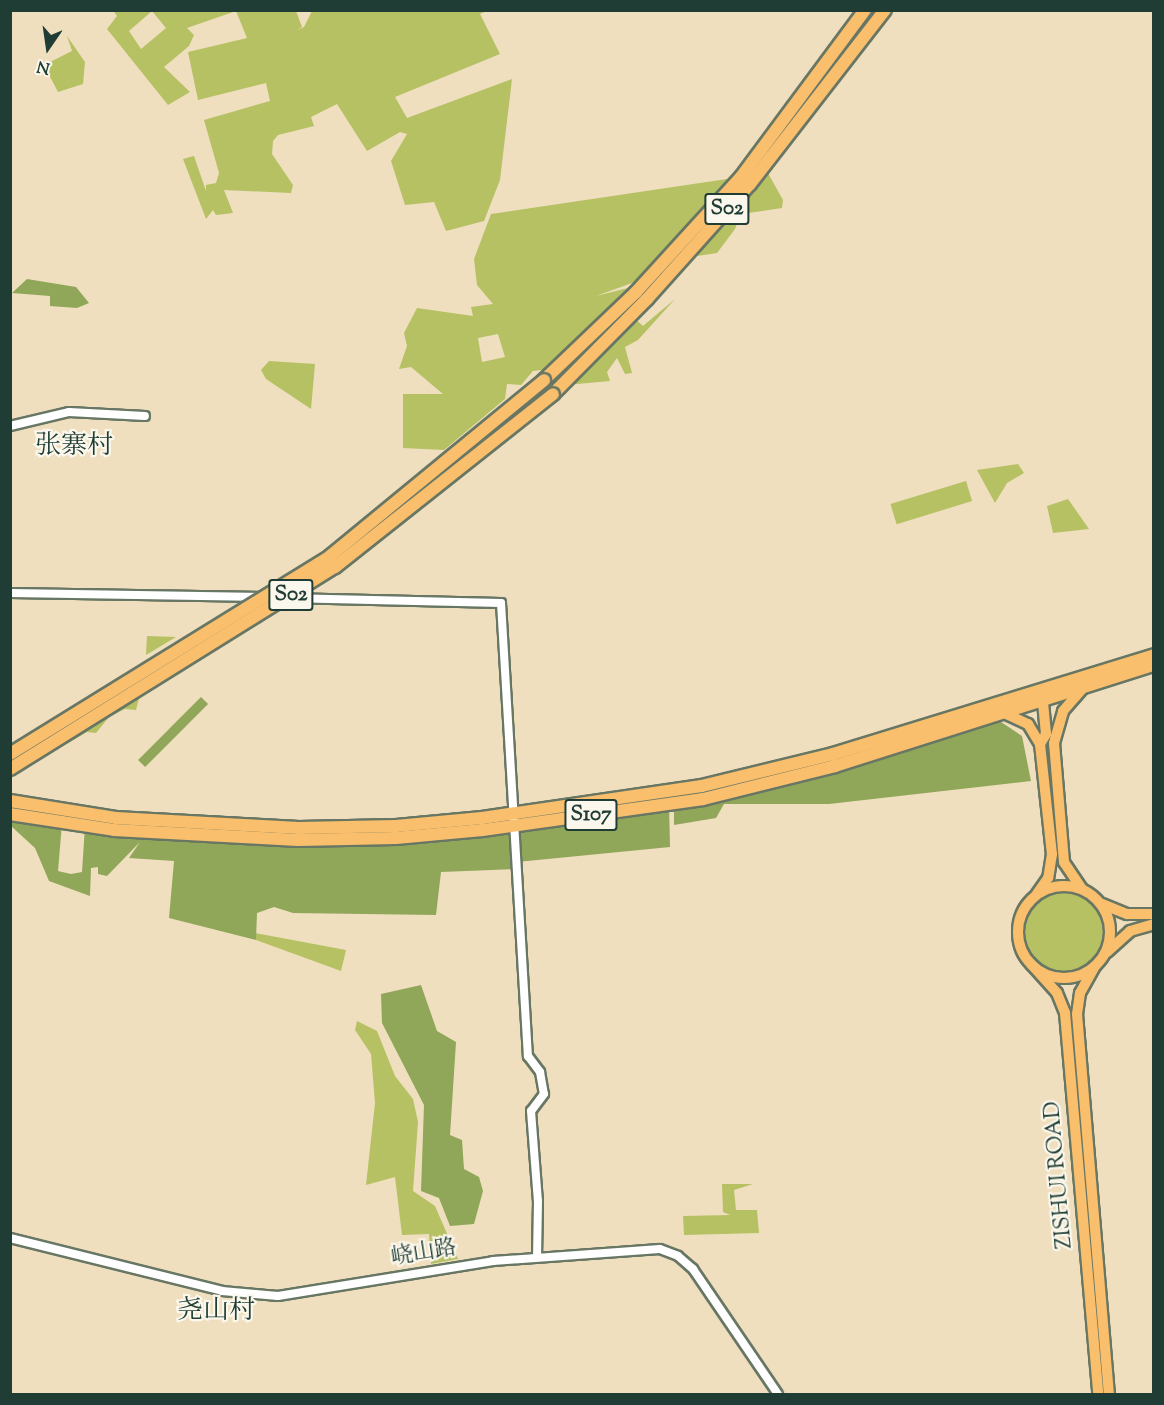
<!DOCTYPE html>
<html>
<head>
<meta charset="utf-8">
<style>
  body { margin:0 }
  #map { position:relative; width:1164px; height:1405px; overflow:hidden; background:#efdfbe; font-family:"Sorts Mill Goudy","Noto Serif SC",serif }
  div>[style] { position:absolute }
  .green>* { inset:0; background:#b5c163; transform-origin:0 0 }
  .round { border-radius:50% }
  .forest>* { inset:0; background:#90a759; transform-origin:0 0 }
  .roads { filter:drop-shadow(2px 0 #687664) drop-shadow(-2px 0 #687664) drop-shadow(0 2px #687664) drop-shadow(0 -2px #687664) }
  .minor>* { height:8px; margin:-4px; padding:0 4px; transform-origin:4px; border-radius:4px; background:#fff }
  .major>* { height:10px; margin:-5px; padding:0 5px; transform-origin:5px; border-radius:5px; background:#f9bf6d }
  .major>.ring { margin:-5px; padding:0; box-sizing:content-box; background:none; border:10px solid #f9bf6d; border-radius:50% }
  .highway>* { height:12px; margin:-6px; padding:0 6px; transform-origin:6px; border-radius:6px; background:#f9bf6d }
  .bridges { filter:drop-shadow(2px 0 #687664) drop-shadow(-2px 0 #687664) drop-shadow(0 2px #687664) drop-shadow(0 -2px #687664) }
  .highway-bridge>* { height:12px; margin:-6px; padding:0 6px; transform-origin:6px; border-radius:6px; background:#f9bf6d }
  span { translate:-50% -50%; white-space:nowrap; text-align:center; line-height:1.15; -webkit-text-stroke:4.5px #fbf7ec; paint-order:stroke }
  .shield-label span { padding:2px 4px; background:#fbf7ec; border:2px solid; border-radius:4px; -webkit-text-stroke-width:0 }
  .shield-label { font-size:21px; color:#1f3d34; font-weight:700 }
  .street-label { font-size:22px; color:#1f3d34 }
  .quarter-label { font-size:26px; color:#1f3d34 }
  .frame { position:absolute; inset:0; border:12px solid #1f3d34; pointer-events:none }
  .north { position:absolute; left:18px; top:18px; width:60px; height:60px; -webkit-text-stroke:4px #fbf7ec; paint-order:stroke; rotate:193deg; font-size:16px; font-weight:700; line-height:24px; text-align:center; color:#1f3d34 }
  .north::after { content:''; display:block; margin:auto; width:21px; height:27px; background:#1f3d34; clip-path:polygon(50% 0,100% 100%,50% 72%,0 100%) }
</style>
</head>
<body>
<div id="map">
  <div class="green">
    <div style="clip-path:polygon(evenodd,113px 10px,296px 11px,302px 27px,297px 30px,304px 27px,312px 11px,486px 11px,480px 14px,500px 54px,395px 97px,407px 118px,512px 79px,500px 180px,484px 221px,446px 231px,434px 202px,405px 205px,391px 161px,407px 134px,400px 132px,367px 151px,337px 104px,311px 117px,314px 126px,278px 135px,273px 141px,272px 154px,293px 185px,291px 193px,224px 190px,233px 213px,216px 215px,213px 210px,206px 219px,183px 159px,194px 156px,206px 191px,206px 185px,216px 183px,219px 173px,204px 120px,270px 101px,266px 83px,198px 100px,188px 52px,247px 38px,236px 11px,187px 28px,194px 35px,189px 46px,164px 67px,190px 92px,168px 105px,107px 29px,117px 16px,113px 10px,152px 11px,166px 28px,141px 49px,129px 31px,152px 11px)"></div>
    <div style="clip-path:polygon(67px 36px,85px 62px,83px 84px,58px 92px,44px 65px,72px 51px)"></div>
    <div style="clip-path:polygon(evenodd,768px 173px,783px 200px,782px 208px,741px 214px,735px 229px,717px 253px,697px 256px,679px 241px,646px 278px,596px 296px,640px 285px,621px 306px,643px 326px,675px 299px,638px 340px,625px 347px,632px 373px,625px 374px,617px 358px,607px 372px,610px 381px,555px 386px,541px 370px,533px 371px,521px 385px,507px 384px,505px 399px,444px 450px,403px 448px,403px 394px,443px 394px,411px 367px,399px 369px,407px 346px,404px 333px,417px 308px,473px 316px,471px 307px,493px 304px,477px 285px,474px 259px,491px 214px,768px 173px,498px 334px,505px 357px,482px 362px,478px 338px,498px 334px)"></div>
    <div style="clip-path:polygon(269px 361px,315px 364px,311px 409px,266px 379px,261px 370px)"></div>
    <div style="clip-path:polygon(1018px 464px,1024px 473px,1007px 483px,995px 503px,977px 470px)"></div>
    <div style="left:966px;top:481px;width:21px;height:79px;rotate:73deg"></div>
    <div style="clip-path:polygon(1068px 499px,1089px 529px,1053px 533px,1047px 506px)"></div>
    <div style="clip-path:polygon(147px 636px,176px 637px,146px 655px)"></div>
    <div style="clip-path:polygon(140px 694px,136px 710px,125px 709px,109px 717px,96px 733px,87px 732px,65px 745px)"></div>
    <div class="round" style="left:1025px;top:893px;width:78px;height:78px"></div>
    <div style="clip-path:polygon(255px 933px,346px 950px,341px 971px,256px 940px)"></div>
    <div style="clip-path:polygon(357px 1021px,377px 1031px,395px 1076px,413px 1099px,418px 1122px,413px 1191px,435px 1206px,458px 1259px,431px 1264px,429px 1234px,402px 1235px,395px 1177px,366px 1185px,375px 1103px,371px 1054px,355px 1030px)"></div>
    <div style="clip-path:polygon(722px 1184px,753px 1184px,734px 1190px,736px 1210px,757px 1210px,759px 1233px,684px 1235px,683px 1216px,730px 1215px,723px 1212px)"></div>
  </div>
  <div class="forest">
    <div style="clip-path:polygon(27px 279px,76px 287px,89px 303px,77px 308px,50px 306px,50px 296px,12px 293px)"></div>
    <div style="left:201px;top:697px;width:10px;height:89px;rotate:45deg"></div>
    <div style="clip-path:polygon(995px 718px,1022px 736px,1031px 781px,829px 804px,724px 804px,716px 818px,674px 825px,674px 803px)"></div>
    <div style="clip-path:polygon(669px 804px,670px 847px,517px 862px,516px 826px)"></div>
    <div style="clip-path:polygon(11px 815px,62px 823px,58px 871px,71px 874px,82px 872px,85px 826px,297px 839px,509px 828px,514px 869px,441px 872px,436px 915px,293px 913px,274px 907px,257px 913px,256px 940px,169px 918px,174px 861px,129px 858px,140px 842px,107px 876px,98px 874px,98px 867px,91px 868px,90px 896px,49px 881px,35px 848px,11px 826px)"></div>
    <div style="clip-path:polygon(421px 985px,437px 1031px,456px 1042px,450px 1135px,462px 1140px,464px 1169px,479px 1177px,483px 1191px,474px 1224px,450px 1226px,439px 1198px,421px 1191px,424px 1105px,382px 1023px,381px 994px)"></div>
  </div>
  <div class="roads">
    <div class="minor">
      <div style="left:10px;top:426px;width:61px;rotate:-13.3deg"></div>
      <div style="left:69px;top:412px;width:76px;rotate:3deg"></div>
      <div style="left:10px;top:593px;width:254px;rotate:0.9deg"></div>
      <div style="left:286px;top:598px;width:215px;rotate:1.3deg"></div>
      <div style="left:501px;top:603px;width:454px;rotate:86.6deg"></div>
      <div style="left:528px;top:1056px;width:20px;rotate:53deg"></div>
      <div style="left:540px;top:1072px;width:22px;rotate:80deg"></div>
      <div style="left:544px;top:1094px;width:21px;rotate:127deg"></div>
      <div style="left:531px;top:1111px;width:90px;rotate:85.6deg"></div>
      <div style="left:538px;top:1201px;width:55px;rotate:91deg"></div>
      <div style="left:10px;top:1238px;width:219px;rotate:14deg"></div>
      <div style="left:222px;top:1291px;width:56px;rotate:5.1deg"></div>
      <div style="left:278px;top:1296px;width:218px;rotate:-9.2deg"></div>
      <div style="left:493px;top:1261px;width:167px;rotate:-4.1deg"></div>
      <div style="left:660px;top:1249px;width:19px;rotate:21deg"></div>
      <div style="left:678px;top:1256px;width:20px;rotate:41deg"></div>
      <div style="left:693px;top:1269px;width:151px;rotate:55.8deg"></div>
    </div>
    <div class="major">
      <div style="left:1002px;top:712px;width:29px;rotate:25deg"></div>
      <div style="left:1028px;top:724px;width:23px;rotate:59deg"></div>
      <div style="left:1040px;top:744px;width:111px;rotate:83.8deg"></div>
      <div style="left:1052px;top:854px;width:24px;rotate:99deg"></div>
      <div style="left:1048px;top:878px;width:19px;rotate:125deg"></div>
      <div style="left:1040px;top:744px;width:12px;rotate:-59deg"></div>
      <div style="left:1046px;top:734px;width:42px;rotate:-95.4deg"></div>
      <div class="ring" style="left:1018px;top:886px;width:82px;height:82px"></div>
      <div style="left:1082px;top:889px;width:32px;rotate:-124deg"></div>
      <div style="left:1064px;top:862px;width:119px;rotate:-94.8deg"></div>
      <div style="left:1054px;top:743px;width:33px;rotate:-74deg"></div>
      <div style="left:1063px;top:711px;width:32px;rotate:-49deg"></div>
      <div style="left:1102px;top:904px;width:27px;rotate:22deg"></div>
      <div style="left:1127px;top:914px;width:27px"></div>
      <div style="left:1107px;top:952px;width:31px;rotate:-42deg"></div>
      <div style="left:1130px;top:931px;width:25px;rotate:-16deg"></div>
      <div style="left:1031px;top:964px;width:39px;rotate:48deg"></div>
      <div style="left:1057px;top:993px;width:22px;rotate:68deg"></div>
      <div style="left:1065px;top:1013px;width:382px;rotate:85deg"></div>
      <div style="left:1095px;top:966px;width:31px;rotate:119deg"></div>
      <div style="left:1080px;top:993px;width:21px;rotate:98deg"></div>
      <div style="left:1077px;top:1014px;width:381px;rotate:85.2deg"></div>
    </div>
    <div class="highway">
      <div style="left:544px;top:380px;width:127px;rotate:-43.7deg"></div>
      <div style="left:636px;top:292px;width:156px;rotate:-47.6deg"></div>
      <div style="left:741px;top:177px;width:208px;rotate:-53.4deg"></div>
      <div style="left:553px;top:394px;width:134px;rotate:-45.3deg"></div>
      <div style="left:647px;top:299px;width:154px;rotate:-48.2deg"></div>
      <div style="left:750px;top:184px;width:220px;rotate:-52.2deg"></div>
      <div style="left:10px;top:801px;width:107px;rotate:9.1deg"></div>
      <div style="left:116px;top:818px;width:183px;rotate:3.1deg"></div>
      <div style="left:299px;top:828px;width:97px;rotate:-1.2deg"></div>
      <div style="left:396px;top:826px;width:86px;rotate:-5.3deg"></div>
      <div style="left:482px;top:818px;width:222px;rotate:-8.3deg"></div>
      <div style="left:702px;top:786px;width:135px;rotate:-13.7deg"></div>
      <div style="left:833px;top:754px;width:336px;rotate:-17.1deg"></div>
      <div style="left:10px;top:814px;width:105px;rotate:8.7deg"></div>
      <div style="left:114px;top:830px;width:184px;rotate:3.1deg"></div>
      <div style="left:298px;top:840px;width:98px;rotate:-1.2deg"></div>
      <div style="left:396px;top:838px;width:87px;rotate:-5.3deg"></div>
      <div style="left:483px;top:830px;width:222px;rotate:-8deg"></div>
      <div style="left:703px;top:799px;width:136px;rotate:-14deg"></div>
      <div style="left:835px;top:766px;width:335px;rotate:-17.6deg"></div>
    </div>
  </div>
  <div class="bridges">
    <div class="highway-bridge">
      <div style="left:10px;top:754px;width:376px;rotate:-31.7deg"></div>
      <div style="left:330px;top:556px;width:277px;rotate:-39.4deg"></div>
      <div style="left:10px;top:769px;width:383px;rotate:-31.9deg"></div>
      <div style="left:335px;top:567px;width:278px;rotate:-38.4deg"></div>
    </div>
  </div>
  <div class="shield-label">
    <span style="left:727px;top:209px">S02</span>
    <span style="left:291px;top:595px">S02</span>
    <span style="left:591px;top:815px">S107</span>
  </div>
  <div class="street-label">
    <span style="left:1060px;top:1175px;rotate:-95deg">ZISHUI ROAD</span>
    <span style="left:424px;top:1254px;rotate:-9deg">峣山路</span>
  </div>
  <div class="quarter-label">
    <span style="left:74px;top:447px">张寨村</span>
    <span style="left:216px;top:1312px">尧山村</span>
  </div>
  <div class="frame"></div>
  <div class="north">N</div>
</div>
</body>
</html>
